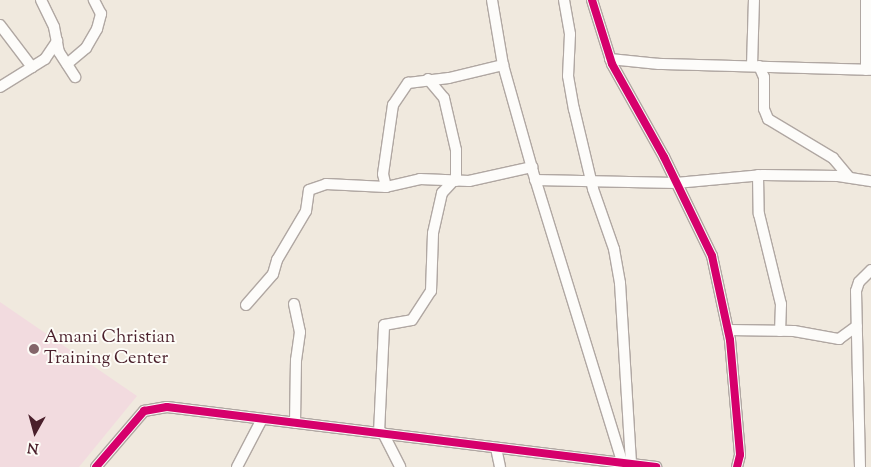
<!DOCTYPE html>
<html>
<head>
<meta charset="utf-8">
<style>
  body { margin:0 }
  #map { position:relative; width:871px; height:467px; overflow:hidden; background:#f0e9de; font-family:"Sorts Mill Goudy",serif }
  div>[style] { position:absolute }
  .built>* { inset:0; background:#f2dbdf }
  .roads { filter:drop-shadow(1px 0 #b0a7a2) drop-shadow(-1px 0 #b0a7a2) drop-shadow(0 1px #b0a7a2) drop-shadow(0 -1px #b0a7a2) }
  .minor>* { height:10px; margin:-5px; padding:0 5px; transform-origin:5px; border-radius:5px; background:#fdfcfa }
  .cycleway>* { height:8px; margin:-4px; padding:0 4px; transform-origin:4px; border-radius:4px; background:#d6006c }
  .dots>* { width:14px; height:14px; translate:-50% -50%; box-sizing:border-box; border:2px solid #fdfcf7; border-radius:50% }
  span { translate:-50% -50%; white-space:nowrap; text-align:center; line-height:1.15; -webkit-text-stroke:4px #fdfcf7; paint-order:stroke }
  .poi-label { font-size:18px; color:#4a1f2b }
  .left { translate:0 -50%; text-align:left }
  .north { position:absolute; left:10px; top:407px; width:50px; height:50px; -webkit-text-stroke:4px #fdfcf7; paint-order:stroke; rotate:187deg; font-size:14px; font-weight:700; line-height:20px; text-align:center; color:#4a1f2b }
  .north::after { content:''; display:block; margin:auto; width:18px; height:22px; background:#4a1f2b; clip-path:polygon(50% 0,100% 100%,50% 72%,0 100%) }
</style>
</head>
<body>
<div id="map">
  <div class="built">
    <div style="clip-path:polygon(0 302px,137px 396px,79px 467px,0 467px)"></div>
  </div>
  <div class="roads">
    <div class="minor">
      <div style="left:41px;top:0;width:30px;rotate:64deg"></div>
      <div style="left:54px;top:27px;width:25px;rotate:79deg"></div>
      <div style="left:59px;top:52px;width:30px;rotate:57deg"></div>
      <div style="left:492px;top:0;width:66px;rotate:80.4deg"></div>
      <div style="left:503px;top:65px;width:111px;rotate:74.3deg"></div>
      <div style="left:533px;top:172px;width:309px;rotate:72.9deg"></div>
      <div style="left:564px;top:0;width:35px;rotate:80deg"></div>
      <div style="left:570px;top:34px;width:42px;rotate:92.7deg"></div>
      <div style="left:568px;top:76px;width:34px;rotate:80deg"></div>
      <div style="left:574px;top:109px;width:82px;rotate:76.6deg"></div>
      <div style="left:593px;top:189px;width:64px;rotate:70.7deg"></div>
      <div style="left:614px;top:249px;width:35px;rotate:80deg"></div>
      <div style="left:620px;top:283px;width:181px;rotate:86.5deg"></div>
      <div style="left:592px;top:0;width:67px;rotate:72.6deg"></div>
      <div style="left:612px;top:64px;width:107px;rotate:60.8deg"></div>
      <div style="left:664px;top:157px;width:110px;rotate:64.1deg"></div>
      <div style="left:712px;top:256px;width:86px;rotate:77.9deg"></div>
      <div style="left:730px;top:340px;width:115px;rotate:85deg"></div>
      <div style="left:740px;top:455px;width:12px;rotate:104deg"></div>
      <div style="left:0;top:25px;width:53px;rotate:52.7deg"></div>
      <div style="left:610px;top:59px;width:49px;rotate:5.8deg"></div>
      <div style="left:659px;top:64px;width:212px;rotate:1.6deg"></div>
      <div style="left:67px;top:64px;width:25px;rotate:-40deg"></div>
      <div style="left:86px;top:48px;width:22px;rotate:-60deg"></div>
      <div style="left:97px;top:29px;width:16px;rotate:-75deg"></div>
      <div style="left:101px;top:14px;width:16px;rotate:-117deg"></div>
      <div style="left:752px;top:66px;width:66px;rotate:-88.3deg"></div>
      <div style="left:759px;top:66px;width:12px;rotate:66deg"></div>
      <div style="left:764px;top:77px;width:32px;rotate:90deg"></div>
      <div style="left:764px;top:109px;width:11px;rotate:68deg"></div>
      <div style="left:768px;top:119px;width:76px;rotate:31deg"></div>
      <div style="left:833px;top:158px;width:25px;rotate:50deg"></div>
      <div style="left:866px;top:70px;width:70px;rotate:-90deg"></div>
      <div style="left:428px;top:79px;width:25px;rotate:50deg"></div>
      <div style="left:444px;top:98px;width:53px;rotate:77deg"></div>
      <div style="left:456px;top:150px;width:31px;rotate:90deg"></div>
      <div style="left:0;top:87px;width:53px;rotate:-31.9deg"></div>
      <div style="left:45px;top:59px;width:22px;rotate:-56deg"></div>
      <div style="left:758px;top:175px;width:39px;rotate:89deg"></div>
      <div style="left:759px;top:214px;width:93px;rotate:76.3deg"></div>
      <div style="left:781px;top:304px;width:27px;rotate:92deg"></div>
      <div style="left:535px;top:180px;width:141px;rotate:1.2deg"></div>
      <div style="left:676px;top:183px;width:87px;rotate:-5.3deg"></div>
      <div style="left:763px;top:175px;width:75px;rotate:0.8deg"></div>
      <div style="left:838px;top:176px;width:33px;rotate:9deg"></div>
      <div style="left:386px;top:187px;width:13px;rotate:-103deg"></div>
      <div style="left:383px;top:174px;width:70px;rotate:-81.8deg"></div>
      <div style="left:393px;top:105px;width:27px;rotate:-56deg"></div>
      <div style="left:408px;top:83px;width:41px;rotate:-7deg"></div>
      <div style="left:449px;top:78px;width:56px;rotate:-13.5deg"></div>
      <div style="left:294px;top:304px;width:29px;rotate:78deg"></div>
      <div style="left:300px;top:332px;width:28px;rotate:98deg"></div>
      <div style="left:296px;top:360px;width:63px;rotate:90.9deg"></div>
      <div style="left:246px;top:305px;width:41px;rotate:-48.9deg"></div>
      <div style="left:273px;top:274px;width:15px;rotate:-74deg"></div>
      <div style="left:277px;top:260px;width:57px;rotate:-59.4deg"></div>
      <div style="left:306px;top:211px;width:21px;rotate:-82deg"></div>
      <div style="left:309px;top:190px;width:18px;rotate:-19deg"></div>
      <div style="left:326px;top:184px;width:60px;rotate:2.9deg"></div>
      <div style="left:386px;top:187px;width:35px;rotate:-13deg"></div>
      <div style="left:420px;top:179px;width:49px;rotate:2.3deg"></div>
      <div style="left:469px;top:181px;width:65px;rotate:-12.5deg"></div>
      <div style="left:729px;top:330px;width:65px;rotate:0.9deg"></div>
      <div style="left:794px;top:331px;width:46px;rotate:10.1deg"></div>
      <div style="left:839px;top:339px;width:22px;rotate:-36deg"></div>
      <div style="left:379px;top:433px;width:108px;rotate:-87.3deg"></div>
      <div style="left:384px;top:325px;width:28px;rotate:-10deg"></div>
      <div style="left:412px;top:320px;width:35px;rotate:-57deg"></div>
      <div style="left:431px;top:291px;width:58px;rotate:-88deg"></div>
      <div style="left:433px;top:233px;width:41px;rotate:-77.3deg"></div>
      <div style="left:442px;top:193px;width:16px;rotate:-47deg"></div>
      <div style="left:383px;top:433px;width:38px;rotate:63deg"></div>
      <div style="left:496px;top:448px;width:19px;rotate:78deg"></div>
      <div style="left:96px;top:467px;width:74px;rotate:-49.4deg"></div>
      <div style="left:144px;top:411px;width:23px;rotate:-10deg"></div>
      <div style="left:167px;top:407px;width:493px;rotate:7deg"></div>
      <div style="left:237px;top:467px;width:54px;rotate:-62.5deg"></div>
      <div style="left:860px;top:467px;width:176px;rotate:-91.3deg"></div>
      <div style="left:856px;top:291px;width:9px;rotate:-72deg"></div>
      <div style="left:859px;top:282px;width:17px;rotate:-45deg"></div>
    </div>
  </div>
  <div class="cycleway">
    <div style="left:592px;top:0;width:67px;rotate:72.6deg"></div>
    <div style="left:612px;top:64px;width:107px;rotate:60.8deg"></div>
    <div style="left:664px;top:157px;width:110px;rotate:64.1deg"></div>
    <div style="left:712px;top:256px;width:86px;rotate:77.9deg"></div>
    <div style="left:730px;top:340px;width:115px;rotate:85deg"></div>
    <div style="left:740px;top:455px;width:12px;rotate:104deg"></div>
    <div style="left:96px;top:467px;width:74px;rotate:-49.4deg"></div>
    <div style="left:144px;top:411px;width:23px;rotate:-10deg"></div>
    <div style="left:167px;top:407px;width:493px;rotate:7deg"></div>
  </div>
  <div class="dots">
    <div style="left:34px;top:349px;background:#84666a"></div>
  </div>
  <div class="poi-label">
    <span class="left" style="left:44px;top:349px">Amani Christian<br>Training Center</span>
  </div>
  <div class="north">N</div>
</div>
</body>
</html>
